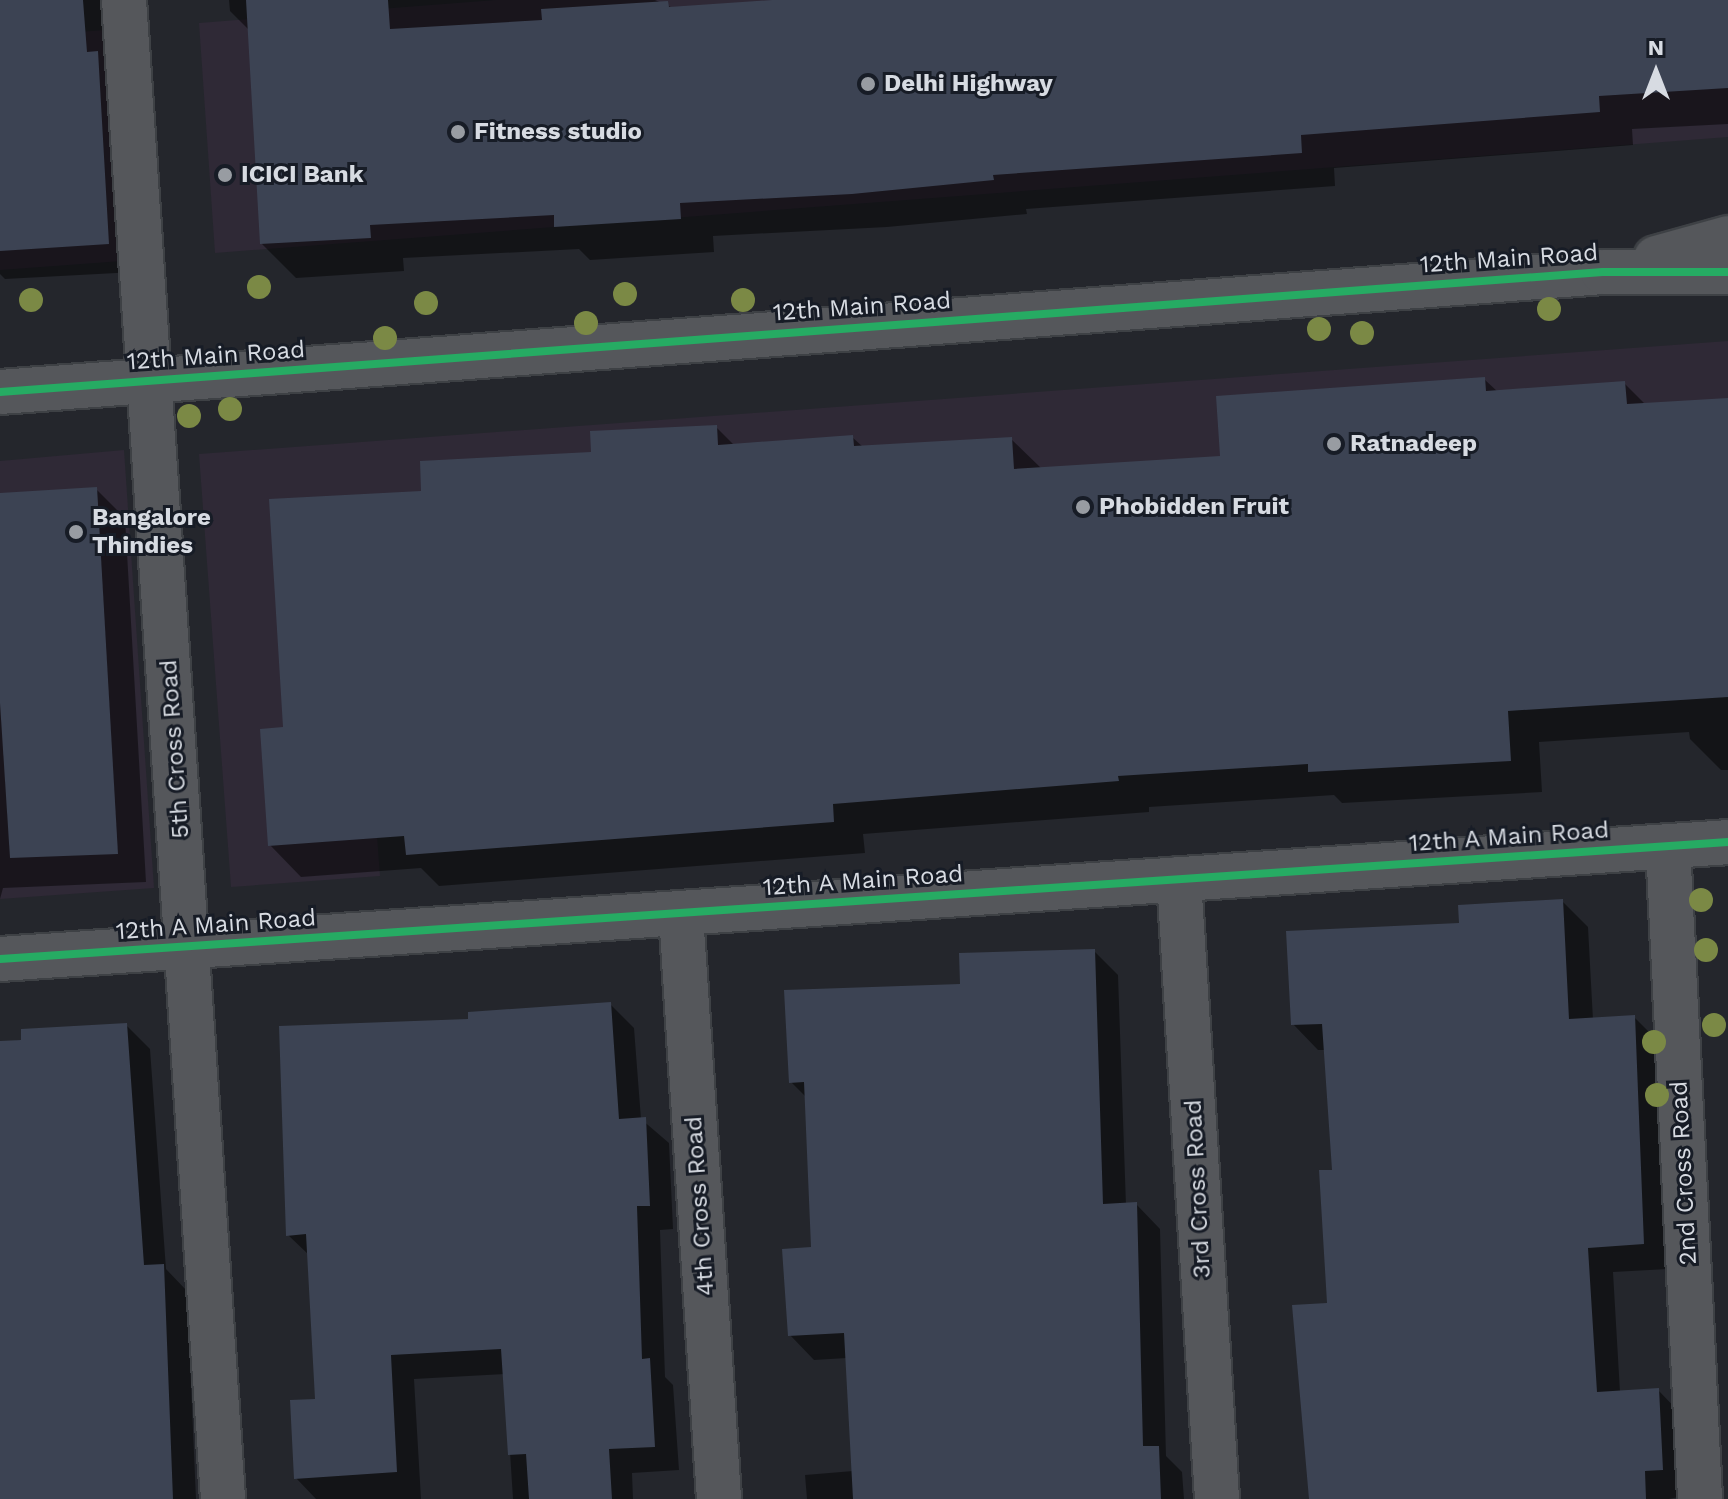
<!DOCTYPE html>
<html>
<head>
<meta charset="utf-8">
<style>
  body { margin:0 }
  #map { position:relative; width:1728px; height:1499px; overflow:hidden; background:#24262c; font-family:"Work Sans",sans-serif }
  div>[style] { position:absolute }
  .commercial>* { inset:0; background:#2f2936 }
  .shadow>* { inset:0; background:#0007 }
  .building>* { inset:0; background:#3c4353 }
  .roads { filter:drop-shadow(2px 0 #3e4145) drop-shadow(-2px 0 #3e4145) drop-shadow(0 2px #3e4145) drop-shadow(0 -2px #3e4145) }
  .street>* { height:44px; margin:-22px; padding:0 22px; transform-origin:22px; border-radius:22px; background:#55575b }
  .secondary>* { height:44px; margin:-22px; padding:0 22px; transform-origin:22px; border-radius:22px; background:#55575b }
  .cycleway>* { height:8px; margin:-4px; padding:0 4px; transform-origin:4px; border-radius:4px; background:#26ab63 }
  .trees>* { width:24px; height:24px; margin:-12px; border-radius:50%; background:#7b8945 }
  .dots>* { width:22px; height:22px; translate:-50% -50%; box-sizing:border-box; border:4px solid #171c26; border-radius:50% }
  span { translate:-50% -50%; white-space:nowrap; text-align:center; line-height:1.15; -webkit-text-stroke:6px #171c26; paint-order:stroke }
  .poi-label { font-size:24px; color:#d7dbe2; font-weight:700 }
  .left { translate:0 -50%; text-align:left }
  .street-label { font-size:24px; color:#d7dbe2 }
  .north { position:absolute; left:1616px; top:32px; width:80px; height:80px; -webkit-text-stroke:6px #171c26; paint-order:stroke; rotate:0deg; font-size:22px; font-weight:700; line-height:32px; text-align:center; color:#d7dbe2 }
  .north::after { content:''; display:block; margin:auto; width:28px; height:36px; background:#d7dbe2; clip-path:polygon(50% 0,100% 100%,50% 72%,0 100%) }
</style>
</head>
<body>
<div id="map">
  <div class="commercial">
    <div style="clip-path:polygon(496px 0,1728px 0,1728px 137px,215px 253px,199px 23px)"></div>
    <div style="clip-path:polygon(105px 30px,122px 261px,0 270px,0 38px)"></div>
    <div style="clip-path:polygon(1728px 341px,1728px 574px,365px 674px,380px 876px,231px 887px,199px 454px)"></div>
    <div style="clip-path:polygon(124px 450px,154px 888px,0 899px,0 461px)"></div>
  </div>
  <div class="shadow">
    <div style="clip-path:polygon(0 0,109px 0,135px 272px,5px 279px,0 274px)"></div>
    <div style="clip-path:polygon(229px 0,655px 0,673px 8px,803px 0,1728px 0,1728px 124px,1632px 129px,1633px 145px,1334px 168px,1335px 186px,1026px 209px,1027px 214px,887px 227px,713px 236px,714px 252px,590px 260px,579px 249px,403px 258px,404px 271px,296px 278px,262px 244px,250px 31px,230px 11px)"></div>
    <div style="clip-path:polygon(1484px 379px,1498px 392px,1624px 383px,1646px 405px,1728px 400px,1728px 770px,1721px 770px,1690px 739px,1689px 732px,1539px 742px,1542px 792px,1342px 803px,1334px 795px,1149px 807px,1149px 812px,863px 834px,865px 853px,439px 886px,421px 868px,301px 877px,270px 845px,285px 729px,423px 492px,716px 427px,735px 446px,852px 437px,863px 447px,1011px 439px,1042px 469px,1223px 458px)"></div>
    <div style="clip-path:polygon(96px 489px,125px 518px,146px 882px,3px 888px,0 899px,0 496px)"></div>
    <div style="clip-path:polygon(1562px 901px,1588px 927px,1593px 1020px,1634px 1017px,1660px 1043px,1668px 1269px,1613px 1272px,1620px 1392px,1658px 1390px,1683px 1416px,1688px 1495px,1669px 1499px,1310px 1499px,1294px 1307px,1329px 1305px,1334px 1171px,1326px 1050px,1318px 1050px,1293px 1024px,1461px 924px)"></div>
    <div style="clip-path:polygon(1094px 951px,1118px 975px,1126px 1205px,1136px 1204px,1160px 1229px,1166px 1456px,1182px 1472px,1184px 1499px,807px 1499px,805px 1475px,853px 1471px,847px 1358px,814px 1360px,790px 1335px,813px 1249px,807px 1098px,791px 1082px,962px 986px)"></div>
    <div style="clip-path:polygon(610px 1004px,634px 1028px,641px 1119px,669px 1143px,673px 1229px,660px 1230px,665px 1377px,673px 1385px,679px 1470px,632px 1473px,633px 1499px,513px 1499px,505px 1374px,414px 1379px,421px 1499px,316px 1499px,296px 1478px,317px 1401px,309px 1255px,288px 1235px,470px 1021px)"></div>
    <div style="clip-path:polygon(126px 1025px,150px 1049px,166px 1269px,187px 1291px,196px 1499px,0 1499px,0 1043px)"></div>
  </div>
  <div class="building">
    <div style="clip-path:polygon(0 0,83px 0,87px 52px,98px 51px,109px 244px,0 251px)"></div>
    <div style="clip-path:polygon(246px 0,388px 0,390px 29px,542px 20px,541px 9px,668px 1px,669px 7px,772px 0,1728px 0,1728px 88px,1599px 96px,1600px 112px,1301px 135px,1302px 153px,993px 175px,994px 180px,852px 194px,680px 203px,681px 219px,554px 227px,554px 215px,370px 225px,371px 238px,260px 244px)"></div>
    <div style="clip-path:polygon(1485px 377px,1486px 391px,1625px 381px,1627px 404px,1728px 398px,1728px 697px,1508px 711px,1511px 761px,1308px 772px,1308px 764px,1118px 776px,1119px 781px,833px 804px,834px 822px,406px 855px,404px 836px,268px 846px,260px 729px,283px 727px,269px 499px,421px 491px,420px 461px,591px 452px,590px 431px,717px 425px,718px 445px,853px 435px,854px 446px,1012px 437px,1014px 469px,1220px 456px,1216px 396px)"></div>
    <div style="clip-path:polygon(97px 487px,118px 854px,10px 858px,0 703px,0 493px)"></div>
    <div style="clip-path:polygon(1563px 899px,1569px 1019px,1635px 1015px,1644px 1244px,1588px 1248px,1597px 1392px,1659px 1388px,1663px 1470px,1645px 1471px,1646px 1499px,1309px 1499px,1292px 1305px,1327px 1303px,1319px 1170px,1332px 1170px,1322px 1024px,1291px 1025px,1286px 931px,1459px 923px,1458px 905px)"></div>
    <div style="clip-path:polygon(1095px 949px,1103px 1204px,1137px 1202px,1143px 1446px,1159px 1446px,1161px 1499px,853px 1499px,844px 1333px,788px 1336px,782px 1249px,811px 1247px,804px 1082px,789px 1083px,784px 990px,960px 984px,959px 953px)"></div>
    <div style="clip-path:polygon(611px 1002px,619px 1119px,646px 1117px,650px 1206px,637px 1206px,642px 1359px,650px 1358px,655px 1447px,609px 1449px,612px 1499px,529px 1499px,526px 1454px,508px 1455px,501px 1349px,391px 1355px,397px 1472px,294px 1479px,290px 1400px,315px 1399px,306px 1234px,286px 1236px,279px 1026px,468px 1019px,468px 1012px)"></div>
    <div style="clip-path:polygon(127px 1023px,144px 1265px,164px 1264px,173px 1499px,0 1499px,0 1041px,21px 1040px,21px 1029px)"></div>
  </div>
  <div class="roads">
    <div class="street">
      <div style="left:124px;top:0;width:1502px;rotate:86.22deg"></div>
      <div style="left:1668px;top:846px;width:654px;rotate:87.19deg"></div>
      <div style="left:1179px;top:879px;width:621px;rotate:86.49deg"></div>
      <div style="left:681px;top:914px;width:586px;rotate:86.28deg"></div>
      <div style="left:0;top:959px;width:1732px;rotate:-3.87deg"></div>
    </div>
    <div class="secondary">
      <div style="left:1656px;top:258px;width:75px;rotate:-15.5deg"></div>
      <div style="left:0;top:392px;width:1607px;rotate:-4.28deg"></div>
      <div style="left:1603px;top:272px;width:125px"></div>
    </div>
  </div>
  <div class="cycleway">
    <div style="left:0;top:392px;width:1607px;rotate:-4.28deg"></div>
    <div style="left:1603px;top:272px;width:125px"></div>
    <div style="left:0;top:959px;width:1732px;rotate:-3.87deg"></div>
  </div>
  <div class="trees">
    <div style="left:259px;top:287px"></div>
    <div style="left:625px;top:294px"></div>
    <div style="left:31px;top:300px"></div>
    <div style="left:743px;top:300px"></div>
    <div style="left:426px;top:303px"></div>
    <div style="left:1549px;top:309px"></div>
    <div style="left:586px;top:323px"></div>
    <div style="left:1319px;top:329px"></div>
    <div style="left:1362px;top:333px"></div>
    <div style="left:385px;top:338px"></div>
    <div style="left:230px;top:409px"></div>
    <div style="left:189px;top:416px"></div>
    <div style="left:1701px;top:900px"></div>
    <div style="left:1706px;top:950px"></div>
    <div style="left:1714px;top:1025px"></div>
    <div style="left:1654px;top:1042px"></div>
    <div style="left:1657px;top:1095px"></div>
  </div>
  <div class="dots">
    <div style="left:868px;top:84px;background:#989ca2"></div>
    <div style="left:458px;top:132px;background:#989ca2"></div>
    <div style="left:225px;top:175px;background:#989ca2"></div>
    <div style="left:1334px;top:444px;background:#989ca2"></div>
    <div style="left:1083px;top:507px;background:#989ca2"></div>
    <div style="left:76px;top:532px;background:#989ca2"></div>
  </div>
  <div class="poi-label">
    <span class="left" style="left:884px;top:84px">Delhi Highway</span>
    <span class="left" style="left:474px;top:132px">Fitness studio</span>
    <span class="left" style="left:241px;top:175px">ICICI Bank</span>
    <span class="left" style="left:1350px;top:444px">Ratnadeep</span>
    <span class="left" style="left:1099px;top:507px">Phobidden Fruit</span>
    <span class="left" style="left:92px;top:532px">Bangalore<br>Thindies</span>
  </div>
  <div class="street-label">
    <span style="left:1509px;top:259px;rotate:-4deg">12th Main Road</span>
    <span style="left:862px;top:307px;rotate:-4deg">12th Main Road</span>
    <span style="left:216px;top:356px;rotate:-4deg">12th Main Road</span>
    <span style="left:175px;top:749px;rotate:-94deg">5th Cross Road</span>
    <span style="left:1509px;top:837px;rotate:-4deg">12th A Main Road</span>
    <span style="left:863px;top:881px;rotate:-4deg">12th A Main Road</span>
    <span style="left:216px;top:925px;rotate:-4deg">12th A Main Road</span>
    <span style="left:1684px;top:1173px;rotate:-93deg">2nd Cross Road</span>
    <span style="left:1198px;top:1189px;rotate:-93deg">3rd Cross Road</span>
    <span style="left:700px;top:1206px;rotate:-94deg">4th Cross Road</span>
  </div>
  <div class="north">N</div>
</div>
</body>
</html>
